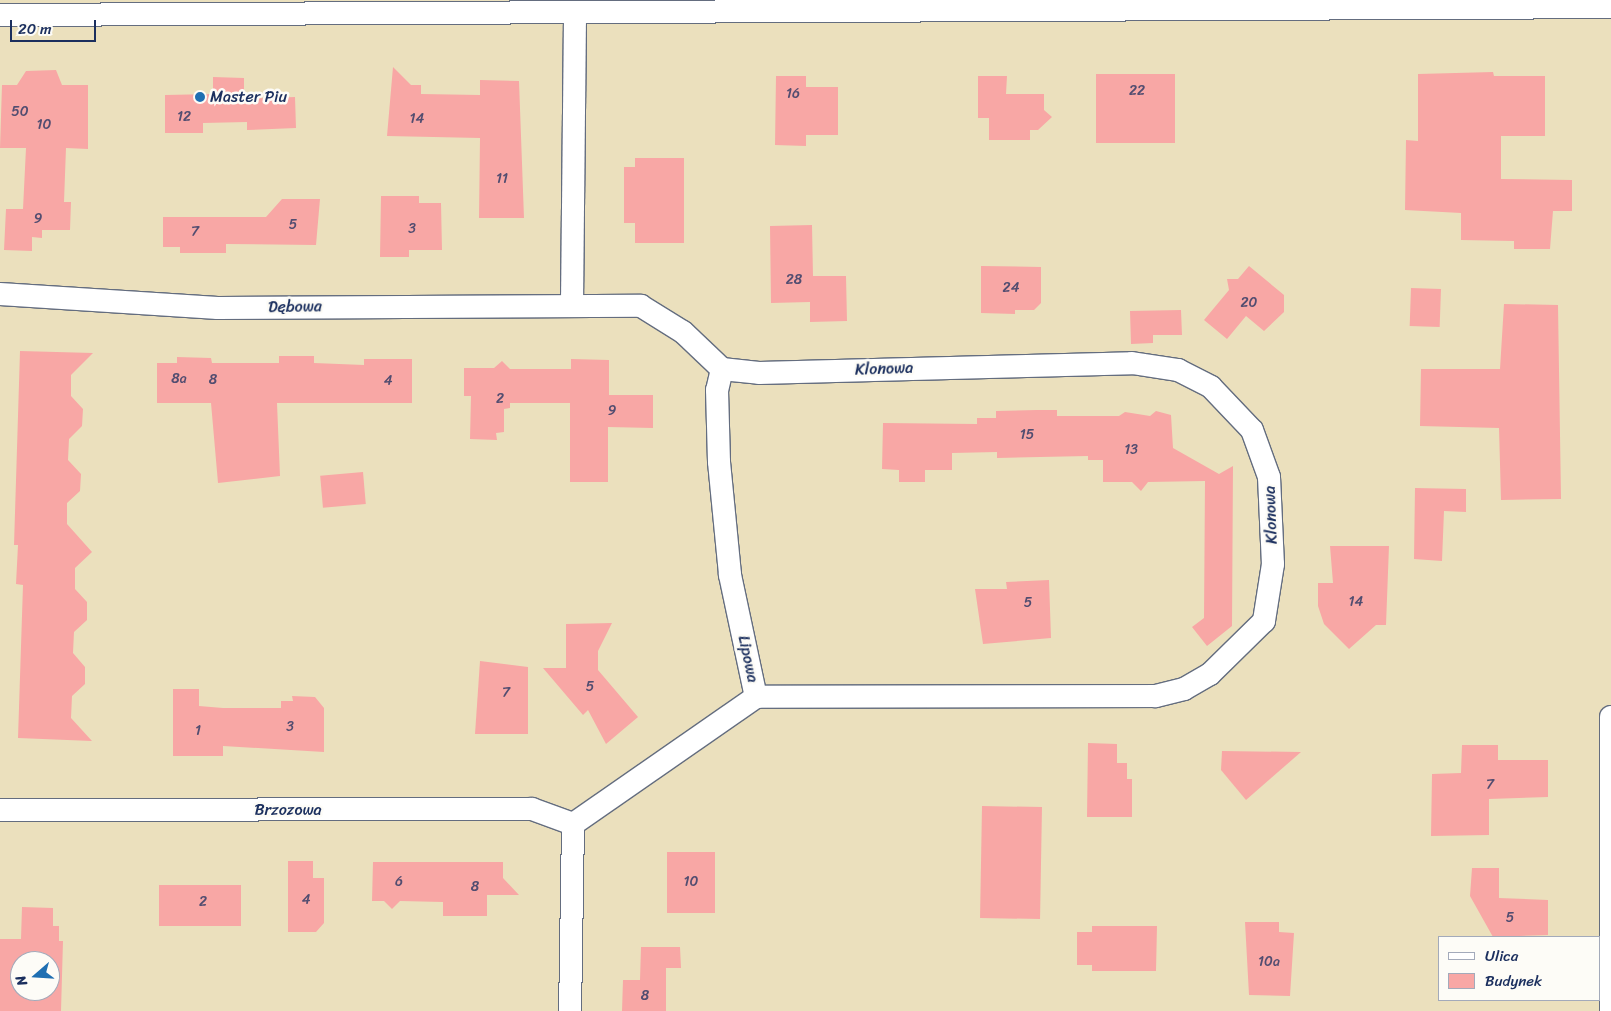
<!DOCTYPE html>
<html>
<head>
<meta charset="utf-8">
<style>
  body { margin:0 }
  #map { position:relative; width:1611px; height:1011px; overflow:hidden; background:#ebe0bd; font-family:Sriracha,sans-serif }
  div>[style] { position:absolute }
  .building>* { inset:0; background:#f8a7a5; transform-origin:0 0 }
  .roads { filter:drop-shadow(1px 0 #646d7f) drop-shadow(-1px 0 #646d7f) drop-shadow(0 1px #646d7f) drop-shadow(0 -1px #646d7f) }
  .minor>* { height:22px; margin:-11px; padding:0 11px; transform-origin:11px; border-radius:11px; background:#fff }
  .dots>* { width:14px; height:14px; translate:-50% -50%; box-sizing:border-box; border:2px solid #fdfcf7; border-radius:50% }
  span { translate:-50% -50%; white-space:nowrap; text-align:center; line-height:1.15; -webkit-text-stroke:5px #fdfcf7; paint-order:stroke }
  .number-label { font-size:14px; color:#524d70 }
  .number-label span { -webkit-text-stroke-width:0 }
  .poi-label { font-size:16px; color:#1b2f5e }
  .left { translate:0 -50%; text-align:left }
  .street-label { font-size:16px; color:#1b2f5e }
  .legend { position:absolute; left:1438px; top:936px; width:162px; height:65px; box-sizing:border-box; background:#fdfcf7; border:1px solid #a3aaba; margin:0; padding:6px 9px; list-style:none; font-size:15px; color:#1b2f5e }
  .legend li { display:flex; align-items:center; gap:10px; height:25px }
  .legend b { width:25px; border:1px solid #a3aaba }
  .north { position:absolute; left:10px; top:951px; width:50px; height:50px; box-sizing:border-box; background:#fdfcf7; border:1px solid #a3aaba; border-radius:50%; rotate:251deg; font-size:14px; font-weight:700; line-height:20px; text-align:center; color:#1b2f5e }
  .north::after { content:''; display:block; margin:auto; width:18px; height:22px; background:#1f6fb2; clip-path:polygon(50% 0,100% 100%,50% 72%,0 100%) }
  .scale { position:absolute; left:10px; top:20px; width:86px; height:22px; box-sizing:border-box; border:2px solid #1b2f5e; border-top:0; padding-left:6px; font-size:15px; line-height:18px; white-space:nowrap; color:#1b2f5e; -webkit-text-stroke:4px #fdfcf7; paint-order:stroke }
</style>
</head>
<body>
<div id="map">
  <div class="building">
    <div style="clip-path:polygon(393px 67px,411px 85px,421px 85px,421px 94px,480px 95px,480px 80px,519px 81px,524px 218px,479px 218px,480px 138px,387px 136px)"></div>
    <div style="clip-path:polygon(56px 70px,62px 85px,88px 85px,88px 149px,66px 148px,64px 202px,71px 202px,70px 230px,42px 230px,42px 238px,32px 237px,32px 251px,4px 250px,6px 209px,23px 209px,26px 148px,0 148px,2px 85px,17px 85px,26px 71px)"></div>
    <div style="clip-path:polygon(1493px 72px,1494px 76px,1545px 76px,1545px 136px,1501px 136px,1501px 179px,1572px 180px,1572px 211px,1553px 211px,1550px 249px,1514px 249px,1514px 241px,1461px 240px,1461px 213px,1405px 210px,1406px 140px,1418px 141px,1418px 74px)"></div>
    <div style="left:1096px;top:74px;width:79px;height:69px"></div>
    <div style="clip-path:polygon(776px 76px,806px 76px,806px 87px,838px 87px,838px 135px,806px 135px,806px 146px,775px 145px)"></div>
    <div style="clip-path:polygon(978px 76px,1007px 76px,1006px 94px,1044px 94px,1044px 110px,1052px 117px,1038px 130px,1030px 130px,1030px 140px,989px 140px,989px 118px,978px 118px)"></div>
    <div style="clip-path:polygon(213px 77px,244px 78px,244px 99px,295px 97px,296px 128px,247px 130px,247px 122px,203px 123px,203px 133px,165px 133px,165px 95px,213px 94px)"></div>
    <div style="clip-path:polygon(635px 158px,684px 158px,684px 243px,635px 243px,635px 223px,624px 223px,624px 167px,635px 167px)"></div>
    <div style="clip-path:polygon(381px 196px,419px 196px,419px 203px,441px 203px,442px 250px,409px 250px,409px 257px,380px 257px)"></div>
    <div style="clip-path:polygon(282px 199px,320px 199px,316px 245px,226px 244px,226px 253px,180px 253px,180px 247px,163px 247px,163px 217px,266px 217px)"></div>
    <div style="clip-path:polygon(812px 225px,813px 276px,846px 276px,847px 321px,810px 322px,810px 302px,771px 303px,770px 226px)"></div>
    <div style="clip-path:polygon(981px 266px,1041px 267px,1041px 303px,1034px 310px,1015px 310px,1015px 314px,981px 313px)"></div>
    <div style="clip-path:polygon(1249px 266px,1284px 295px,1284px 312px,1264px 331px,1246px 316px,1227px 339px,1204px 320px,1229px 290px,1227px 279px,1238px 279px)"></div>
    <div style="left:1411px;top:288px;width:30px;height:38px;rotate:2deg"></div>
    <div style="clip-path:polygon(1504px 304px,1558px 305px,1561px 499px,1501px 500px,1499px 428px,1420px 426px,1421px 369px,1500px 369px)"></div>
    <div style="clip-path:polygon(1181px 310px,1182px 335px,1153px 335px,1153px 343px,1131px 344px,1130px 311px)"></div>
    <div style="clip-path:polygon(20px 351px,93px 353px,71px 375px,71px 396px,83px 409px,82px 426px,69px 439px,68px 460px,81px 474px,80px 491px,67px 503px,67px 524px,92px 552px,75px 568px,75px 589px,87px 602px,87px 620px,74px 632px,73px 653px,85px 667px,85px 684px,72px 696px,71px 718px,92px 741px,18px 738px,23px 585px,16px 584px,18px 545px,14px 545px)"></div>
    <div style="clip-path:polygon(279px 356px,314px 356px,314px 363px,364px 365px,364px 359px,412px 359px,412px 403px,277px 403px,280px 476px,218px 483px,211px 403px,157px 403px,157px 363px,177px 363px,177px 357px,211px 358px,212px 363px,279px 363px)"></div>
    <div style="clip-path:polygon(571px 359px,609px 360px,609px 395px,653px 395px,653px 428px,608px 427px,608px 482px,570px 482px,570px 403px,510px 403px,510px 408px,504px 409px,504px 432px,496px 433px,497px 440px,470px 439px,471px 396px,464px 396px,464px 368px,494px 368px,502px 361px,510px 369px,571px 369px)"></div>
    <div style="clip-path:polygon(1037px 410px,1057px 410px,1057px 416px,1119px 416px,1125px 412px,1150px 416px,1156px 411px,1171px 415px,1173px 448px,1219px 474px,1233px 466px,1232px 626px,1207px 646px,1192px 627px,1204px 618px,1205px 481px,1148px 482px,1141px 491px,1132px 482px,1103px 482px,1103px 460px,1088px 460px,1088px 456px,997px 458px,997px 452px,952px 453px,952px 470px,925px 470px,925px 482px,899px 482px,899px 470px,882px 469px,883px 423px,977px 424px,977px 418px,996px 418px,996px 411px)"></div>
    <div style="left:363px;top:472px;width:32px;height:43px;rotate:85deg"></div>
    <div style="clip-path:polygon(1415px 488px,1466px 489px,1466px 512px,1444px 511px,1442px 561px,1414px 559px)"></div>
    <div style="clip-path:polygon(1330px 546px,1389px 546px,1386px 625px,1376px 625px,1349px 649px,1324px 624px,1318px 606px,1318px 583px,1333px 583px)"></div>
    <div style="clip-path:polygon(1049px 580px,1051px 638px,983px 644px,975px 589px,1007px 589px,1006px 582px)"></div>
    <div style="clip-path:polygon(612px 623px,598px 651px,598px 670px,638px 717px,606px 744px,588px 710px,583px 715px,543px 668px,566px 668px,566px 624px)"></div>
    <div style="clip-path:polygon(480px 661px,528px 667px,528px 734px,475px 734px)"></div>
    <div style="clip-path:polygon(173px 689px,199px 689px,199px 706px,223px 708px,281px 708px,281px 701px,293px 701px,292px 696px,315px 697px,324px 708px,324px 752px,223px 746px,223px 756px,173px 756px)"></div>
    <div style="clip-path:polygon(1088px 743px,1117px 744px,1117px 763px,1127px 763px,1127px 779px,1132px 779px,1132px 817px,1087px 817px)"></div>
    <div style="clip-path:polygon(1462px 745px,1498px 745px,1498px 760px,1548px 760px,1548px 797px,1489px 799px,1489px 835px,1431px 836px,1432px 774px,1461px 773px)"></div>
    <div style="clip-path:polygon(1222px 751px,1301px 752px,1246px 800px,1221px 770px)"></div>
    <div style="left:982px;top:806px;width:60px;height:112px;rotate:1deg"></div>
    <div style="left:667px;top:852px;width:48px;height:61px"></div>
    <div style="clip-path:polygon(288px 861px,313px 861px,313px 878px,324px 878px,324px 923px,316px 932px,288px 932px)"></div>
    <div style="clip-path:polygon(373px 862px,503px 862px,503px 878px,519px 895px,487px 895px,487px 916px,443px 916px,443px 902px,400px 901px,392px 909px,384px 901px,372px 901px)"></div>
    <div style="clip-path:polygon(1472px 868px,1499px 868px,1499px 898px,1548px 900px,1548px 935px,1493px 937px,1470px 896px)"></div>
    <div style="left:241px;top:885px;width:41px;height:82px;rotate:90deg"></div>
    <div style="clip-path:polygon(evenodd,22px 907px,53px 908px,53px 926px,59px 926px,59px 941px,63px 941px,61px 1011px,0 1011px,0 939px,21px 939px,22px 907px,20px 961px,50px 961px,50px 991px,20px 991px,20px 961px)"></div>
    <div style="clip-path:polygon(1245px 922px,1279px 922px,1279px 932px,1294px 933px,1290px 996px,1249px 995px)"></div>
    <div style="clip-path:polygon(1092px 926px,1157px 926px,1156px 971px,1092px 971px,1092px 965px,1077px 965px,1077px 932px,1092px 932px)"></div>
    <div style="clip-path:polygon(641px 947px,680px 947px,681px 968px,666px 968px,666px 1011px,622px 1011px,623px 980px,640px 980px)"></div>
  </div>
  <div class="roads">
    <div class="minor">
      <div style="left:0;top:15px;width:1611px;rotate:-0.28deg"></div>
      <div style="left:0;top:294px;width:218px;rotate:3.7deg"></div>
      <div style="left:218px;top:308px;width:423px;rotate:-0.3deg"></div>
      <div style="left:641px;top:306px;width:49px;rotate:31.8deg"></div>
      <div style="left:683px;top:332px;width:54px;rotate:43.5deg"></div>
      <div style="left:722px;top:369px;width:22px;rotate:103deg"></div>
      <div style="left:717px;top:390px;width:72px;rotate:88.4deg"></div>
      <div style="left:719px;top:462px;width:114px;rotate:84.4deg"></div>
      <div style="left:730px;top:575px;width:125px;rotate:78deg"></div>
      <div style="left:756px;top:697px;width:223px;rotate:145.2deg"></div>
      <div style="left:573px;top:824px;width:187px;rotate:90.9deg"></div>
      <div style="left:572px;top:303px;width:290px;rotate:-89.4deg"></div>
      <div style="left:722px;top:369px;width:37px;rotate:6deg"></div>
      <div style="left:759px;top:373px;width:373px;rotate:-1.5deg"></div>
      <div style="left:1132px;top:363px;width:47px;rotate:8.7deg"></div>
      <div style="left:1178px;top:370px;width:37px;rotate:27deg"></div>
      <div style="left:1211px;top:387px;width:59px;rotate:46.4deg"></div>
      <div style="left:1252px;top:430px;width:50px;rotate:70.1deg"></div>
      <div style="left:1269px;top:477px;width:87px;rotate:87.4deg"></div>
      <div style="left:1273px;top:564px;width:58px;rotate:99deg"></div>
      <div style="left:1264px;top:621px;width:76px;rotate:135.5deg"></div>
      <div style="left:1210px;top:674px;width:30px;rotate:150deg"></div>
      <div style="left:1184px;top:689px;width:30px;rotate:166deg"></div>
      <div style="left:1155px;top:696px;width:399px;rotate:179.9deg"></div>
      <div style="left:0;top:810px;width:532px;rotate:-0.11deg"></div>
      <div style="left:532px;top:809px;width:44px;rotate:20.1deg"></div>
      <div style="left:1611px;top:1011px;width:294px;rotate:-90deg"></div>
    </div>
  </div>
  <div class="dots">
    <div style="left:200px;top:97px;background:#1f6fb2"></div>
  </div>
  <div class="number-label">
    <span style="left:1137px;top:91px">22</span>
    <span style="left:793px;top:94px">16</span>
    <span style="left:20px;top:112px">50</span>
    <span style="left:184px;top:117px">12</span>
    <span style="left:417px;top:119px">14</span>
    <span style="left:44px;top:125px">10</span>
    <span style="left:502px;top:179px">11</span>
    <span style="left:38px;top:219px">9</span>
    <span style="left:293px;top:225px">5</span>
    <span style="left:412px;top:229px">3</span>
    <span style="left:195px;top:232px">7</span>
    <span style="left:794px;top:280px">28</span>
    <span style="left:1011px;top:288px">24</span>
    <span style="left:1249px;top:303px">20</span>
    <span style="left:179px;top:379px">8a</span>
    <span style="left:213px;top:380px">8</span>
    <span style="left:388px;top:381px">4</span>
    <span style="left:500px;top:399px">2</span>
    <span style="left:612px;top:411px">9</span>
    <span style="left:1027px;top:435px">15</span>
    <span style="left:1131px;top:450px">13</span>
    <span style="left:1356px;top:602px">14</span>
    <span style="left:1028px;top:603px">5</span>
    <span style="left:590px;top:687px">5</span>
    <span style="left:506px;top:693px">7</span>
    <span style="left:290px;top:727px">3</span>
    <span style="left:198px;top:731px">1</span>
    <span style="left:1490px;top:785px">7</span>
    <span style="left:399px;top:882px">6</span>
    <span style="left:691px;top:882px">10</span>
    <span style="left:475px;top:887px">8</span>
    <span style="left:306px;top:900px">4</span>
    <span style="left:203px;top:902px">2</span>
    <span style="left:1510px;top:918px">5</span>
    <span style="left:1269px;top:962px">10a</span>
    <span style="left:645px;top:996px">8</span>
  </div>
  <div class="poi-label">
    <span class="left" style="left:210px;top:97px">Master Piu</span>
  </div>
  <div class="street-label">
    <span style="left:295px;top:307px;rotate:-1deg">Dębowa</span>
    <span style="left:884px;top:369px;rotate:-2deg">Klonowa</span>
    <span style="left:1271px;top:515px;rotate:-92deg">Klonowa</span>
    <span style="left:748px;top:659px;rotate:78deg">Lipowa</span>
    <span style="left:288px;top:810px">Brzozowa</span>
  </div>
  <ul class="legend">
  <li><b style="height:6px;background:#fff"></b>Ulica</li>
  <li><b style="height:14px;background:#f8a7a5"></b>Budynek</li>
  </ul>
  <div class="north">N</div>
  <div class="scale">20 m</div>
</div>
</body>
</html>
